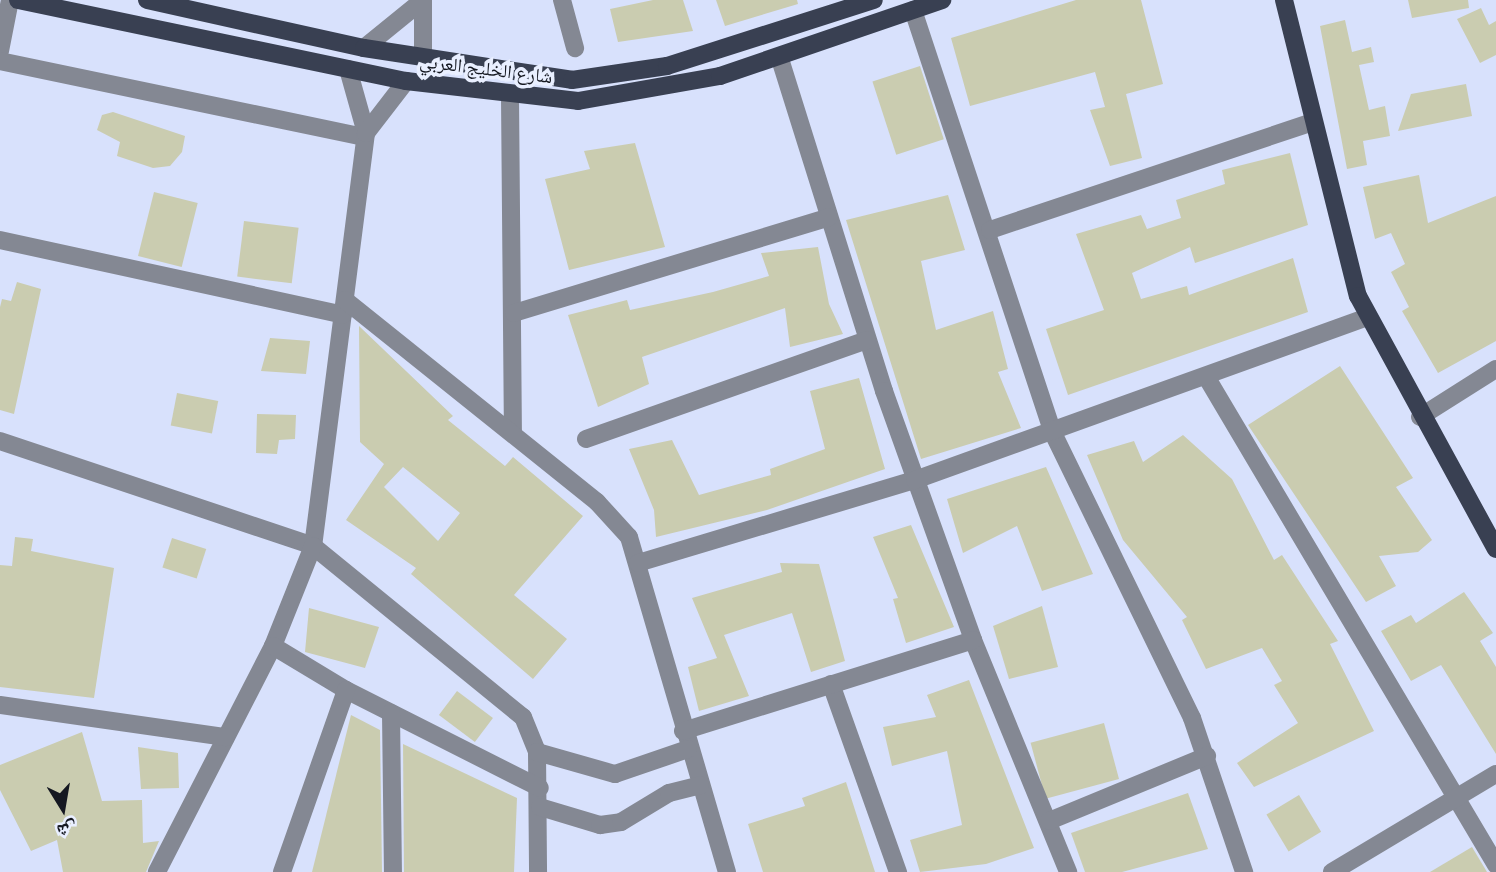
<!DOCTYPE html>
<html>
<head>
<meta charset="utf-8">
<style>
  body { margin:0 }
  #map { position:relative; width:1496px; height:872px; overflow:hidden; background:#d8e1fc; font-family:"Nunito Sans","Noto Naskh Arabic",sans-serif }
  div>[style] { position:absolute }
  .building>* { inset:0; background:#caccb0; transform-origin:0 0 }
  .minor>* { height:18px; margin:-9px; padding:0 9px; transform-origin:9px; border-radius:9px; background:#848893 }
  .major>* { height:18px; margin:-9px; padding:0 9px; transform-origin:9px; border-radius:9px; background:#394052 }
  span { translate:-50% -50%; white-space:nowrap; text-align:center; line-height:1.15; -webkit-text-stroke:7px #e9efff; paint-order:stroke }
  .street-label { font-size:19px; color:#151821 }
  .north { position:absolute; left:28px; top:774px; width:70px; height:70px; -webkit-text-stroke:5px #e9efff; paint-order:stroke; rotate:169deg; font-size:19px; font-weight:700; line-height:28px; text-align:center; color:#151821 }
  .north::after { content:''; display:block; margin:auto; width:24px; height:32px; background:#151821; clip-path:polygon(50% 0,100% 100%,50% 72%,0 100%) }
</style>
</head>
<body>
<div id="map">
  <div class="building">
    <div style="clip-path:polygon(653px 0,683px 0,693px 31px,618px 42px,610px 9px)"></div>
    <div style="clip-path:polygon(716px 0,797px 0,798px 4px,725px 26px)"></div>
    <div style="clip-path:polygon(1076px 0,1141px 0,1163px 84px,1126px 94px,1142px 158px,1110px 166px,1090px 110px,1105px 107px,1095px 72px,970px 106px,951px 38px)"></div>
    <div style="clip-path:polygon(1408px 0,1468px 0,1469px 8px,1412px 18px)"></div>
    <div style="clip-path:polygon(1481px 8px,1489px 25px,1496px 21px,1496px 55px,1480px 63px,1457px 19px)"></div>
    <div style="clip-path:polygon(1345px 20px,1352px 52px,1371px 47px,1374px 62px,1359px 65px,1369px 110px,1385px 106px,1390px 136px,1363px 141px,1367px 165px,1347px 169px,1320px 26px)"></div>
    <div style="left:920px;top:66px;width:77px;height:50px;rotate:72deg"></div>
    <div style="clip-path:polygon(1466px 84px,1472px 116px,1398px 131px,1411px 94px)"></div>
    <div style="clip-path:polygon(113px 112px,185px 136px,182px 152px,170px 166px,153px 168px,117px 156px,120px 142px,97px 130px,102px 115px)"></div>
    <div style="clip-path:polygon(635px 143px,665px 247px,569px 270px,545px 179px,590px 169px,584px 151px)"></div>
    <div style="clip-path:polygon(1290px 153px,1308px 225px,1195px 263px,1190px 247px,1132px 273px,1141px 299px,1187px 286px,1189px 295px,1293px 258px,1308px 312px,1068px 395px,1046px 329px,1104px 310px,1076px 234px,1141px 215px,1147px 229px,1181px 218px,1176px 200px,1225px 184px,1222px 170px)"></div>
    <div style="clip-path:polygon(1419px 175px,1428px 223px,1496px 196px,1496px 341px,1438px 373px,1402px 311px,1409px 307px,1391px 272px,1405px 264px,1391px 233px,1375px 239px,1363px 187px)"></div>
    <div style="left:154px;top:192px;width:45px;height:66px;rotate:14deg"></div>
    <div style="clip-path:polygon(948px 195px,965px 250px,921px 261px,936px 330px,993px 311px,1008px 369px,998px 372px,1021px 428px,921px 459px,846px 220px)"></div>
    <div style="left:244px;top:221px;width:55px;height:56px;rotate:7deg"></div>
    <div style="clip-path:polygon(818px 247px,829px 304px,843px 334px,790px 347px,785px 308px,642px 357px,649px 384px,598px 407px,568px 315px,627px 300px,630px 310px,713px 292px,769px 276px,761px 253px)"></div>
    <div style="clip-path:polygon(17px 282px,41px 289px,14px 414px,0 410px,0 307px,2px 299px,11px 301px)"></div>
    <div style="clip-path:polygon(evenodd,359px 326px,453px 416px,448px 420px,505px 466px,513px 457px,583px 516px,514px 595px,567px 639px,533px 679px,411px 574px,416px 568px,346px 520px,384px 464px,360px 442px,359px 326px,403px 467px,460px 513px,438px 541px,384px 487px,403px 467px)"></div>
    <div style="clip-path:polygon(270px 338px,310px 341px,306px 374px,261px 371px)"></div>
    <div style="clip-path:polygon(1340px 366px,1413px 478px,1396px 487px,1432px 540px,1418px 552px,1379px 556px,1396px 586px,1366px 602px,1248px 425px)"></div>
    <div style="clip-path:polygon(859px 378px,885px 469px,767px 510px,656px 537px,654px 510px,629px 449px,672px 440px,699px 495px,771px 475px,770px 469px,825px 449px,810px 391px)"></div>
    <div style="left:177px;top:393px;width:42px;height:33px;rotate:11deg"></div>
    <div style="clip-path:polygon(257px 414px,296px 415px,295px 439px,279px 440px,277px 454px,256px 453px)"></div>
    <div style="clip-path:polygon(1183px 435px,1232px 479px,1274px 560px,1282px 555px,1338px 641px,1330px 644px,1374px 731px,1254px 787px,1237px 763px,1298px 723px,1274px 685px,1282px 681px,1262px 648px,1206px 669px,1182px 620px,1187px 617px,1123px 540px,1087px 455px,1134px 441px,1143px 462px)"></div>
    <div style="clip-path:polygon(1046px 467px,1093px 574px,1042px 591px,1017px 526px,963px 553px,947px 499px)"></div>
    <div style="clip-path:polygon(911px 525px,954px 627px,906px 643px,893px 599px,898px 598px,873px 537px)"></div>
    <div style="clip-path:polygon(15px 537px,33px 539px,31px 551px,114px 568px,94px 698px,0 687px,0 565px,12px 566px)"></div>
    <div style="left:172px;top:538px;width:36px;height:31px;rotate:18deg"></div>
    <div style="clip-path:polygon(780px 563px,819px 564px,845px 661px,811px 672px,792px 613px,724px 635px,749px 696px,699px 711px,688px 667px,717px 658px,692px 598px,782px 572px)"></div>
    <div style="clip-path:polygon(1464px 592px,1493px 633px,1480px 641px,1496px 667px,1496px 754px,1441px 665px,1411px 681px,1381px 631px,1411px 615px,1416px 623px)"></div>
    <div style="clip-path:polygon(1042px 606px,1058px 667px,1009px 679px,993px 626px)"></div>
    <div style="clip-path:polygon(309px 608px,379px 627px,365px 668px,305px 652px)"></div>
    <div style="clip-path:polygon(969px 680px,1034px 848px,986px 864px,920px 872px,910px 840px,962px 825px,947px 751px,892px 766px,883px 727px,936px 717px,927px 695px)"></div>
    <div style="left:457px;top:691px;width:45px;height:30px;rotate:37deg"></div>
    <div style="clip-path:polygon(351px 715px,380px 730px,382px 872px,312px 872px)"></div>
    <div style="left:1104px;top:723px;width:58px;height:76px;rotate:75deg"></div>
    <div style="clip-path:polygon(82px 732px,102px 801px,142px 800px,143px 843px,159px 841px,146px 872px,63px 872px,57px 840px,31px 851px,0 790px,0 765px)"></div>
    <div style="clip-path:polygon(403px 744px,517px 798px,514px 872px,404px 872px)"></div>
    <div style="clip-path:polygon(138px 747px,178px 753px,179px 788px,141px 789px)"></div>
    <div style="clip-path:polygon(846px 782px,875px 872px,763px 872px,748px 824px,805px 806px,802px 798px)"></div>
    <div style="clip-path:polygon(1188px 793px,1208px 849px,1122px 872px,1085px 872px,1071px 833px)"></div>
    <div style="left:1299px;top:795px;width:43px;height:38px;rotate:59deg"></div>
    <div style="clip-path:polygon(1472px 847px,1487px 872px,1430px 872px)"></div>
  </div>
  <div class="minor">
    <div style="left:562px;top:0;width:50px;rotate:74.8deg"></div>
    <div style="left:913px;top:10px;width:446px;rotate:71.7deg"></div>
    <div style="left:1053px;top:433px;width:317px;rotate:64deg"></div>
    <div style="left:1192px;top:718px;width:163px;rotate:71.3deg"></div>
    <div style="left:364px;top:48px;width:76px;rotate:-39.1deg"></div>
    <div style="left:0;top:51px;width:52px;rotate:-78.9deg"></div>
    <div style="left:423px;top:58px;width:58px;rotate:-90deg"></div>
    <div style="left:780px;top:59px;width:348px;rotate:72.6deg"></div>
    <div style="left:884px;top:391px;width:264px;rotate:70.3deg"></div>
    <div style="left:973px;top:640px;width:251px;rotate:67.7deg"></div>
    <div style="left:0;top:61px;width:373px;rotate:11.8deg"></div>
    <div style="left:348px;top:69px;width:66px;rotate:74.3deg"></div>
    <div style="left:366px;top:133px;width:416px;rotate:97.3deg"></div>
    <div style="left:313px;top:546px;width:271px;rotate:39.2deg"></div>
    <div style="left:523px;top:717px;width:38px;rotate:68deg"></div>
    <div style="left:537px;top:752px;width:120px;rotate:89.5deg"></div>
    <div style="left:510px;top:97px;width:336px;rotate:89.5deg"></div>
    <div style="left:366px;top:133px;width:66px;rotate:-52.4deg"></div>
    <div style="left:990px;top:230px;width:340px;rotate:-18.5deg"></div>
    <div style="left:0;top:240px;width:351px;rotate:12.3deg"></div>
    <div style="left:345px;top:300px;width:323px;rotate:38.7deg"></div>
    <div style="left:597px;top:502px;width:47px;rotate:47.6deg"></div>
    <div style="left:629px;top:537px;width:349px;rotate:73.7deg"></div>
    <div style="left:514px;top:313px;width:329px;rotate:-16.9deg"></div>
    <div style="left:1207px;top:378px;width:566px;rotate:59.31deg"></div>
    <div style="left:1420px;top:417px;width:90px;rotate:-32.3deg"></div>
    <div style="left:586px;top:439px;width:298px;rotate:-19.4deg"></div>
    <div style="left:0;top:441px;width:330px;rotate:18.5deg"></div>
    <div style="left:313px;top:546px;width:108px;rotate:111.8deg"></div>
    <div style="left:273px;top:646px;width:254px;rotate:117.2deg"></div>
    <div style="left:638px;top:563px;width:289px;rotate:-16.7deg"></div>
    <div style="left:915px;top:480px;width:480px;rotate:-19.8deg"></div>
    <div style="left:273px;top:646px;width:85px;rotate:31.1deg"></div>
    <div style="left:346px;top:690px;width:217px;rotate:26.8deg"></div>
    <div style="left:831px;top:684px;width:200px;rotate:70.4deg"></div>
    <div style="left:0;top:705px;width:228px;rotate:8.1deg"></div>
    <div style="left:391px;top:713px;width:159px;rotate:89.3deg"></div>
    <div style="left:683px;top:731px;width:304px;rotate:-17.4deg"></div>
    <div style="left:537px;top:752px;width:81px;rotate:15.8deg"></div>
    <div style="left:615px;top:774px;width:77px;rotate:-18.9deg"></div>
    <div style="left:540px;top:807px;width:63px;rotate:16.7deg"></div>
    <div style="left:600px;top:825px;width:21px;rotate:-8deg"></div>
    <div style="left:621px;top:822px;width:56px;rotate:-31.1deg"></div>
    <div style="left:669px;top:793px;width:32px;rotate:-14deg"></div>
    <div style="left:1049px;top:821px;width:171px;rotate:-22.4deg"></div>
    <div style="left:282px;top:872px;width:193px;rotate:-70.6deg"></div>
    <div style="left:1332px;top:872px;width:191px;rotate:-30.9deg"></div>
  </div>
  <div class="major">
    <div style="left:18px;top:0;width:396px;rotate:11.8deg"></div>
    <div style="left:406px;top:81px;width:173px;rotate:6.6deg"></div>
    <div style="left:578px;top:101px;width:144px;rotate:-10deg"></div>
    <div style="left:720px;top:76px;width:235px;rotate:-18.9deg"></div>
    <div style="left:147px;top:0;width:222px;rotate:12.5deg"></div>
    <div style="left:364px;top:48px;width:210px;rotate:8.7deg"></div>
    <div style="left:572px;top:80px;width:96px;rotate:-8.4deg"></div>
    <div style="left:667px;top:66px;width:217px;rotate:-17.7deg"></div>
    <div style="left:1284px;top:0;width:305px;rotate:76deg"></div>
    <div style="left:1358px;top:296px;width:288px;rotate:61.4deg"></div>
  </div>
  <div class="street-label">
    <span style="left:486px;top:70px;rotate:7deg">شارع الخليج العربي</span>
  </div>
  <div class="north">ش</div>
</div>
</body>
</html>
